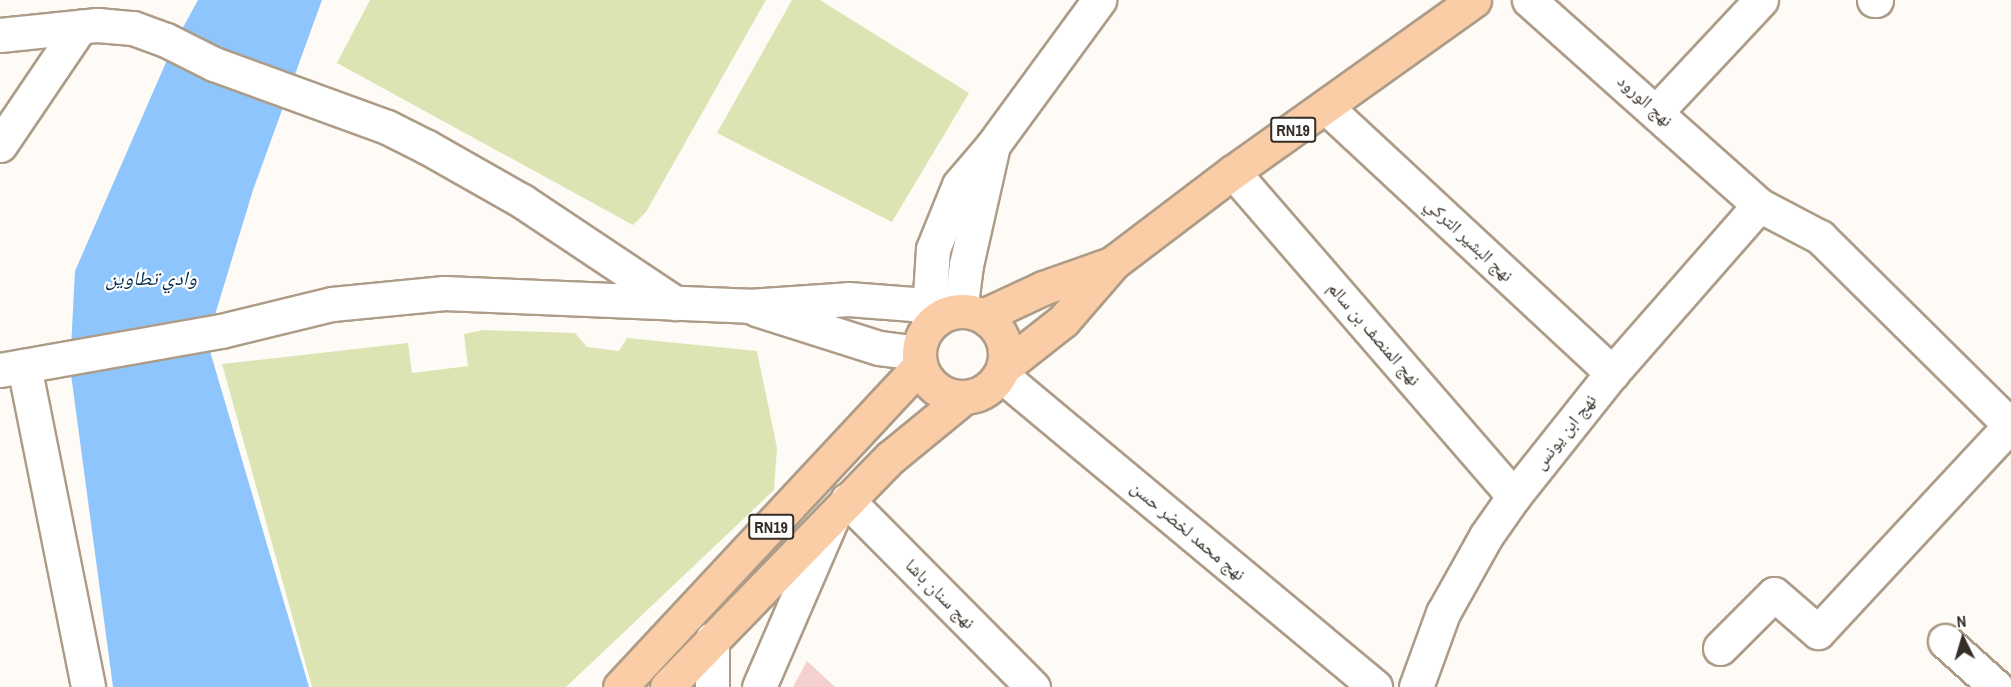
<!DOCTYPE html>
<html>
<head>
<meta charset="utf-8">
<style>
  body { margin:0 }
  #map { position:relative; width:2011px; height:687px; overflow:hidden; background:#fefbf6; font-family:"Archivo Narrow","Noto Naskh Arabic",sans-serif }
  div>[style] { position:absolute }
  .green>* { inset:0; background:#dce4b4 }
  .water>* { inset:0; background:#8dc5fc }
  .building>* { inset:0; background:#f4d1cf }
  .roads { filter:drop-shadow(2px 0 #ad9c88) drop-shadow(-2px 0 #ad9c88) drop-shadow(0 2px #ad9c88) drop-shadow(0 -2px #ad9c88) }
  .minor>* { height:33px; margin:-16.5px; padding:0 16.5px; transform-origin:16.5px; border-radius:16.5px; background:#fff }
  .major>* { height:33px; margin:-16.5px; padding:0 16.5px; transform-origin:16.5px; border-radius:16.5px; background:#fbcda6 }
  .major>.ring { margin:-16.5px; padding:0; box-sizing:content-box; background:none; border:33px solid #fbcda6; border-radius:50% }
  span { translate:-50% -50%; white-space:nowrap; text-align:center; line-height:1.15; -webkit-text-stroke:4.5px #fff; paint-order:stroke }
  .shield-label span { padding:2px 4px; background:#fff; border:2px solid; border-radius:4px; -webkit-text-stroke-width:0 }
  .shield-label { font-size:16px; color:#352e26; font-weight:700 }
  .street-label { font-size:18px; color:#352e26 }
  .water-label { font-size:20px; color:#022c4e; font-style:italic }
  .north { position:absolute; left:1933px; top:609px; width:60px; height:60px; -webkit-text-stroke:4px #fff; paint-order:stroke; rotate:355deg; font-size:16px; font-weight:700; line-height:24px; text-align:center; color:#352e26 }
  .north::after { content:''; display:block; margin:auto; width:21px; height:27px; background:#352e26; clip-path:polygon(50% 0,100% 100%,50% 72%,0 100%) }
</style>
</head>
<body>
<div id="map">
  <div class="green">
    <div style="clip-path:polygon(370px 0,766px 0,646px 212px,633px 225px,337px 63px)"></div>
    <div style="clip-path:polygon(792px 0,820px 0,969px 93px,892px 222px,717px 133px)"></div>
    <div style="clip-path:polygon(483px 330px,575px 333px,587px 347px,619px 351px,627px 338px,757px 351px,777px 448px,774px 490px,566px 687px,312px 687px,222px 364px,408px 343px,412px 373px,468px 366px,464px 334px)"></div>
  </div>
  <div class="water">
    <div style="clip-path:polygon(198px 0,322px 0,253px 190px,207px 341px,309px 687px,113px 687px,70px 367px,75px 271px,174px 44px)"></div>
  </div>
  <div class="building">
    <div style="clip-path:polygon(807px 661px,835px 687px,793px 687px)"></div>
  </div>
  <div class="roads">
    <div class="minor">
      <div style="left:1529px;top:0;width:308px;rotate:41.7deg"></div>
      <div style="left:1759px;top:205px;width:69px;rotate:27.7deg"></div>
      <div style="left:1820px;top:237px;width:269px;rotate:44.7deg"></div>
      <div style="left:1874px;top:0;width:2px"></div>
      <div style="left:0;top:35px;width:98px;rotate:-5.9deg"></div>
      <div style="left:97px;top:25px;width:36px;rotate:5deg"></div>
      <div style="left:133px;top:28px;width:35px;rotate:20deg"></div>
      <div style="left:166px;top:40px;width:54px;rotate:26.6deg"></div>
      <div style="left:214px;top:64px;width:184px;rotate:20deg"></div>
      <div style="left:387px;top:127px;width:45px;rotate:26.6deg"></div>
      <div style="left:427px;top:147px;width:109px;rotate:29.6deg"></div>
      <div style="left:522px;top:201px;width:184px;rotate:33.7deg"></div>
      <div style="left:1326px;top:107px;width:391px;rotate:42.9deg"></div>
      <div style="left:1657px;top:111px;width:152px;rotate:-46.9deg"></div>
      <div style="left:0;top:145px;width:143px;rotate:-55.9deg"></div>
      <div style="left:1233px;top:172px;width:429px;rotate:49.1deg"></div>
      <div style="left:756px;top:309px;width:129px;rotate:17.6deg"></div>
      <div style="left:879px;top:348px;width:39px;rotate:7deg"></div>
      <div style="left:960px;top:311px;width:46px;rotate:-82.6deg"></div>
      <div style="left:966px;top:265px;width:118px;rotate:-77.3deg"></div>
      <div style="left:928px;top:326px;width:77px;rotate:-86.3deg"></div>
      <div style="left:933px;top:249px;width:69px;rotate:-67.9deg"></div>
      <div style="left:959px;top:185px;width:52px;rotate:-49.6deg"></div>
      <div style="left:993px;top:145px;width:180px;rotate:-53.8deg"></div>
      <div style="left:24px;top:366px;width:327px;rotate:78.7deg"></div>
      <div style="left:0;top:370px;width:224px;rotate:-10deg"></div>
      <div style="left:221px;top:331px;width:114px;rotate:-13.7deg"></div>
      <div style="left:332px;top:304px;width:113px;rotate:-5.6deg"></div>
      <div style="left:444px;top:293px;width:305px;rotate:2.4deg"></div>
      <div style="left:749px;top:306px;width:99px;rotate:-4deg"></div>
      <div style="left:848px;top:299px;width:78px;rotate:4.4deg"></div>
      <div style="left:926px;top:305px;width:23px;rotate:20deg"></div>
      <div style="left:1001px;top:375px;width:487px;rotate:39.8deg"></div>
      <div style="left:847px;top:500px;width:264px;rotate:45.2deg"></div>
      <div style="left:712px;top:639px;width:48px;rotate:90deg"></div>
      <div style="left:1945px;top:641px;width:69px;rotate:42deg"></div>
      <div style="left:1720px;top:648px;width:76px;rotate:-45deg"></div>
      <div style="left:1774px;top:594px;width:58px;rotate:40.8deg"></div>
      <div style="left:1818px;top:632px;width:284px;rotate:-47.1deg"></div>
      <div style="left:759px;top:687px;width:184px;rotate:-66.6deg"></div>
      <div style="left:1416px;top:687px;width:79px;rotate:-70deg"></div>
      <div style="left:1443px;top:613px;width:88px;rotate:-60.8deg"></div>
      <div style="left:1486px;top:536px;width:49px;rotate:-55deg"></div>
      <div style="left:1514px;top:496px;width:157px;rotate:-51.5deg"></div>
      <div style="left:1612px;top:373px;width:223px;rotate:-48.8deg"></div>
    </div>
    <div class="major">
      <div class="ring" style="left:919px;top:311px;width:53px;height:53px"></div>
      <div style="left:983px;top:316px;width:66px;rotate:-25deg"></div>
      <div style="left:1043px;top:288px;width:72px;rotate:-19.4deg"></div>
      <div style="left:1003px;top:368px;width:76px;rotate:-38.1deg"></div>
      <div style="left:1063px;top:321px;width:77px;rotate:-49.2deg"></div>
      <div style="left:1113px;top:263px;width:151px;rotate:-37.2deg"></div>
      <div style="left:1233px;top:172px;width:296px;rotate:-35.5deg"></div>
      <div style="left:620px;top:687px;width:440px;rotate:-47deg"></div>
      <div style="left:667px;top:687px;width:321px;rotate:-45.8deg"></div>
      <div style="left:891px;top:457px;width:93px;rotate:-39.3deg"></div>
    </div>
  </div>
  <div class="shield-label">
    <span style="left:1293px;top:130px">RN19</span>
    <span style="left:771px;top:527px">RN19</span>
  </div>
  <div class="street-label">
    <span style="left:1645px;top:101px;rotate:42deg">نهج الورود</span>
    <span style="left:1469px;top:240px;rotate:43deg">نهج البشير التركي</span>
    <span style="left:1374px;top:334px;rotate:49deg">نهج المنصف بن سالم</span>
    <span style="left:1565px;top:432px;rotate:-52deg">نهج ابن يونس</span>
    <span style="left:1188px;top:531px;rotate:40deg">نهج محمد لخضر حسن</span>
    <span style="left:940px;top:594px;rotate:45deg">نهج سنان باشا</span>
  </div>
  <div class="water-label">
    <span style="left:151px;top:277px">وادي تطاوين</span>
  </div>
  <div class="north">N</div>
</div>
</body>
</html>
